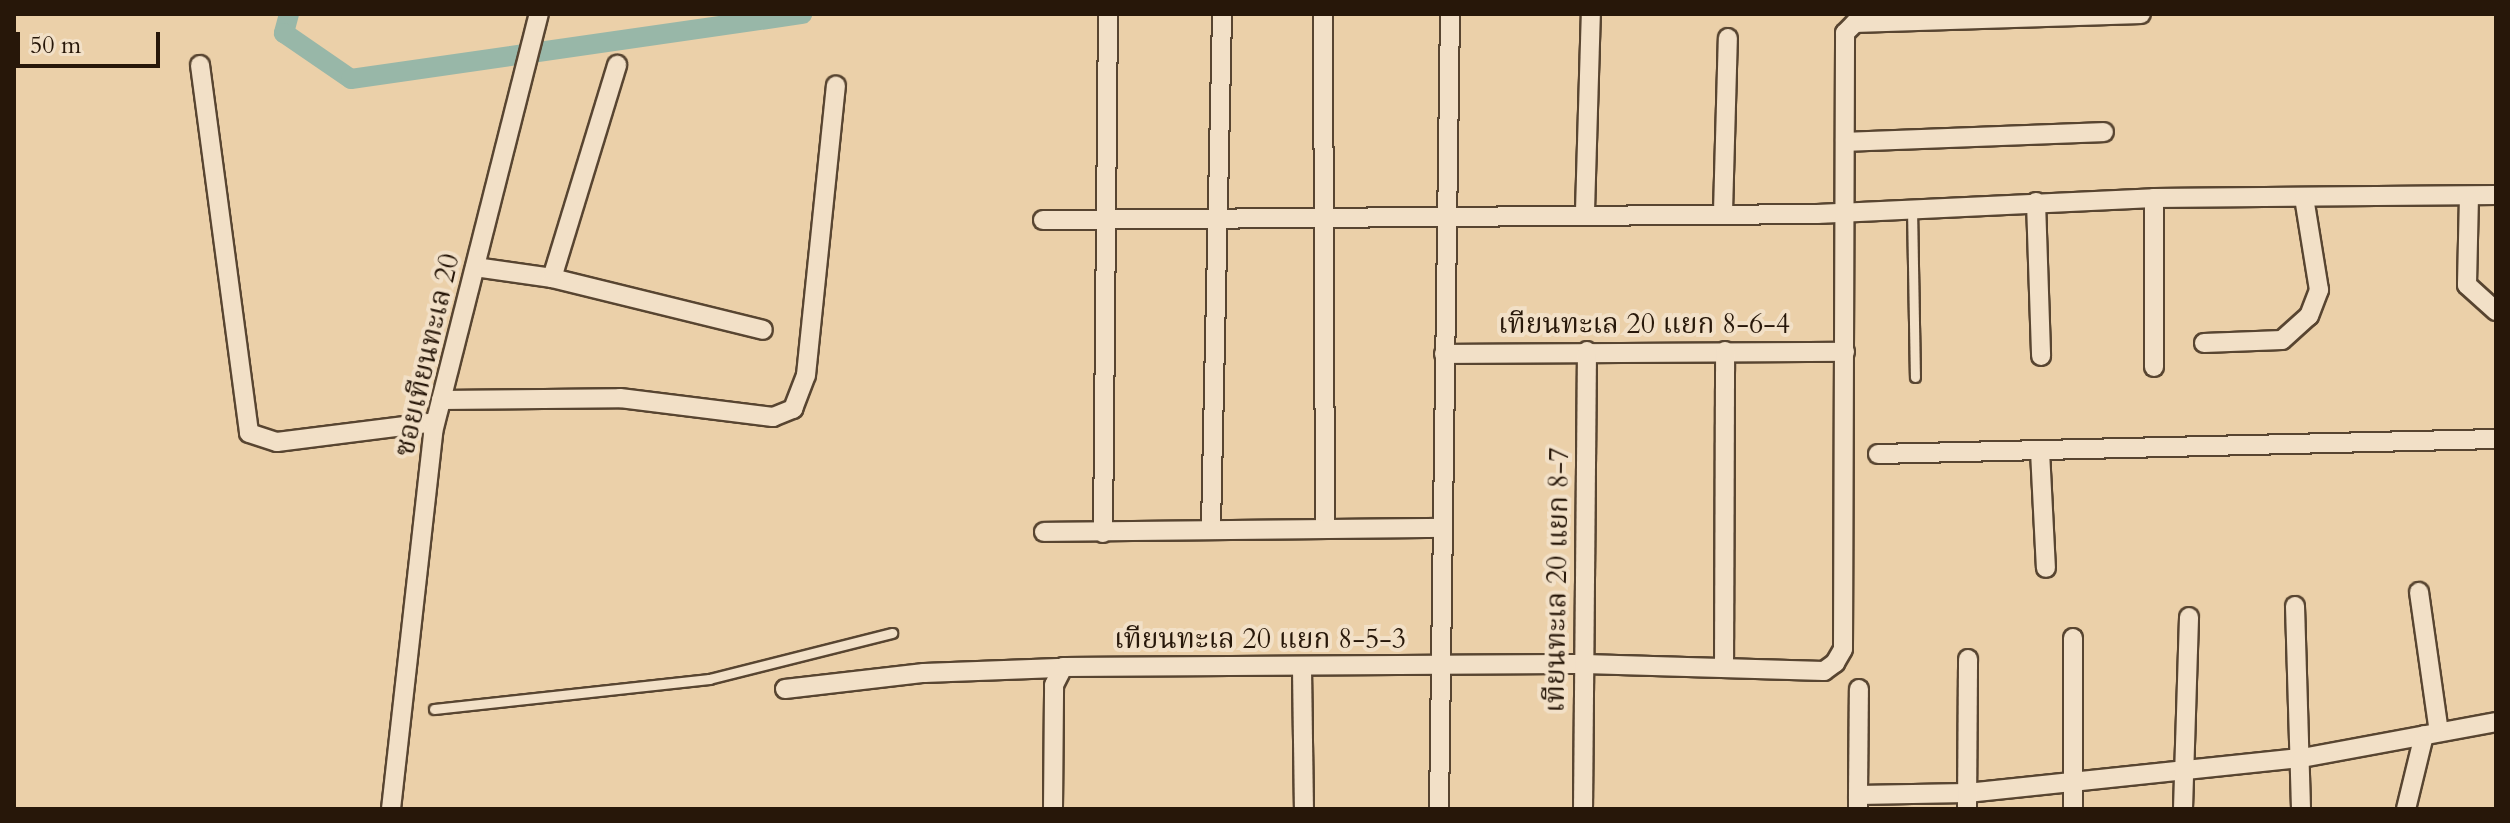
<!DOCTYPE html>
<html>
<head>
<meta charset="utf-8">
<style>
  body { margin:0 }
  #map { position:relative; width:2510px; height:823px; overflow:hidden; background:#ebd0a9; font-family:Cardo,"Noto Serif Thai",serif }
  div>[style] { position:absolute }
  .canal>* { height:20px; margin:-10px; padding:0 10px; transform-origin:10px; border-radius:10px; background:#98b7a8 }
  .roads { filter:drop-shadow(2px 0 #584531) drop-shadow(-2px 0 #584531) drop-shadow(0 2px #584531) drop-shadow(0 -2px #584531) }
  .service>* { height:9px; margin:-4.5px; padding:0 4.5px; transform-origin:4.5px; border-radius:4.5px; background:#f2e0c7 }
  .minor>* { height:18px; margin:-9px; padding:0 9px; transform-origin:9px; border-radius:9px; background:#f2e0c7 }
  span { translate:-50% -50%; white-space:nowrap; text-align:center; line-height:1.15; -webkit-text-stroke:8px #f2e0c7; paint-order:stroke }
  .street-label { font-size:28px; color:#271709 }
  .frame { position:absolute; inset:0; border:16px solid #271709; pointer-events:none }
  .scale { position:absolute; left:16px; top:32px; width:144px; height:36px; box-sizing:border-box; border:4px solid #271709; border-top:0; padding-left:10px; font-size:24px; line-height:28px; white-space:nowrap; color:#271709; -webkit-text-stroke:6px #f2e0c7; paint-order:stroke }
</style>
</head>
<body>
<div id="map">
  <div class="canal">
    <div style="left:289px;top:14px;width:20px;rotate:105deg"></div>
    <div style="left:284px;top:33px;width:81px;rotate:34.5deg"></div>
    <div style="left:351px;top:79px;width:456px;rotate:-8.2deg"></div>
  </div>
  <div class="roads">
    <div class="service">
      <div style="left:1912px;top:208px;width:169px;rotate:89deg"></div>
      <div style="left:434px;top:709px;width:277px;rotate:-6.2deg"></div>
      <div style="left:709px;top:679px;width:189px;rotate:-14.1deg"></div>
    </div>
    <div class="minor">
      <div style="left:1323px;top:14px;width:514px;rotate:89.78deg"></div>
      <div style="left:200px;top:65px;width:371px;rotate:82.4deg"></div>
      <div style="left:249px;top:433px;width:29px;rotate:18deg"></div>
      <div style="left:277px;top:442px;width:159px;rotate:-7.2deg"></div>
      <div style="left:1845px;top:142px;width:259px;rotate:-2.2deg"></div>
      <div style="left:2469px;top:196px;width:89px;rotate:91.3deg"></div>
      <div style="left:2467px;top:285px;width:39px;rotate:42deg"></div>
      <div style="left:2036px;top:202px;width:154px;rotate:88.1deg"></div>
      <div style="left:1585px;top:211px;width:197px;rotate:-88.3deg"></div>
      <div style="left:1723px;top:212px;width:174px;rotate:-88.4deg"></div>
      <div style="left:1043px;top:220px;width:774px;rotate:-0.44deg"></div>
      <div style="left:1817px;top:214px;width:337px;rotate:-2.7deg"></div>
      <div style="left:2154px;top:198px;width:342px;rotate:-0.5deg"></div>
      <div style="left:475px;top:267px;width:78px;rotate:8.1deg"></div>
      <div style="left:552px;top:278px;width:217px;rotate:13.8deg"></div>
      <div style="left:552px;top:278px;width:223px;rotate:-73deg"></div>
      <div style="left:2204px;top:343px;width:78px;rotate:-2.2deg"></div>
      <div style="left:2282px;top:340px;width:36px;rotate:-42deg"></div>
      <div style="left:2309px;top:316px;width:28px;rotate:-69deg"></div>
      <div style="left:2319px;top:290px;width:94px;rotate:-99.2deg"></div>
      <div style="left:1444px;top:354px;width:401px;rotate:-0.3deg"></div>
      <div style="left:2154px;top:367px;width:169px;rotate:-90deg"></div>
      <div style="left:441px;top:400px;width:179px;rotate:-0.6deg"></div>
      <div style="left:620px;top:398px;width:154px;rotate:7.1deg"></div>
      <div style="left:773px;top:417px;width:22px;rotate:-22deg"></div>
      <div style="left:793px;top:409px;width:36px;rotate:-69deg"></div>
      <div style="left:806px;top:375px;width:291px;rotate:-84.1deg"></div>
      <div style="left:2040px;top:451px;width:117px;rotate:87.1deg"></div>
      <div style="left:1878px;top:454px;width:618px;rotate:-1.39deg"></div>
      <div style="left:1211px;top:527px;width:513px;rotate:-88.77deg"></div>
      <div style="left:1044px;top:532px;width:398px;rotate:-0.6deg"></div>
      <div style="left:1103px;top:533px;width:519px;rotate:-89.45deg"></div>
      <div style="left:2419px;top:592px;width:141px;rotate:81.9deg"></div>
      <div style="left:2295px;top:606px;width:203px;rotate:88.3deg"></div>
      <div style="left:1724px;top:667px;width:316px;rotate:-89.8deg"></div>
      <div style="left:1302px;top:669px;width:140px;rotate:89.2deg"></div>
      <div style="left:785px;top:689px;width:140px;rotate:-6.6deg"></div>
      <div style="left:924px;top:673px;width:134px;rotate:-2.1deg"></div>
      <div style="left:1858px;top:795px;width:106px;rotate:-89.5deg"></div>
      <div style="left:391px;top:809px;width:379px;rotate:-83.6deg"></div>
      <div style="left:433px;top:432px;width:431px;rotate:-75.8deg"></div>
      <div style="left:1053px;top:809px;width:124px;rotate:-89.5deg"></div>
      <div style="left:1054px;top:685px;width:20px;rotate:-63deg"></div>
      <div style="left:1063px;top:667px;width:521px;rotate:-0.33deg"></div>
      <div style="left:1584px;top:664px;width:240px;rotate:1.7deg"></div>
      <div style="left:1824px;top:671px;width:14px;rotate:-36deg"></div>
      <div style="left:1835px;top:663px;width:16px;rotate:-60deg"></div>
      <div style="left:1843px;top:649px;width:616px;rotate:-89.81deg"></div>
      <div style="left:1845px;top:33px;width:14px;rotate:-45deg"></div>
      <div style="left:1855px;top:23px;width:286px;rotate:-1.8deg"></div>
      <div style="left:1439px;top:809px;width:795px;rotate:-89.21deg"></div>
      <div style="left:1583px;top:809px;width:458px;rotate:-89.5deg"></div>
      <div style="left:1858px;top:809px;width:14px;rotate:-90deg"></div>
      <div style="left:1858px;top:795px;width:109px;rotate:-1.1deg"></div>
      <div style="left:1967px;top:793px;width:337px;rotate:-6deg"></div>
      <div style="left:2302px;top:758px;width:197px;rotate:-10.5deg"></div>
      <div style="left:1967px;top:809px;width:150px;rotate:-89.6deg"></div>
      <div style="left:2073px;top:809px;width:171px;rotate:-90deg"></div>
      <div style="left:2183px;top:809px;width:192px;rotate:-88.2deg"></div>
      <div style="left:2406px;top:809px;width:76px;rotate:-76.3deg"></div>
    </div>
  </div>
  <div class="street-label">
    <span style="left:1644px;top:324px">เทียนทะเล 20 แยก 8-6-4</span>
    <span style="left:427px;top:355px;rotate:-77deg">ซอยเทียนทะเล 20</span>
    <span style="left:1557px;top:580px;rotate:-89deg">เทียนทะเล 20 แยก 8-7</span>
    <span style="left:1260px;top:639px">เทียนทะเล 20 แยก 8-5-3</span>
  </div>
  <div class="frame"></div>
  <div class="scale">50 m</div>
</div>
</body>
</html>
